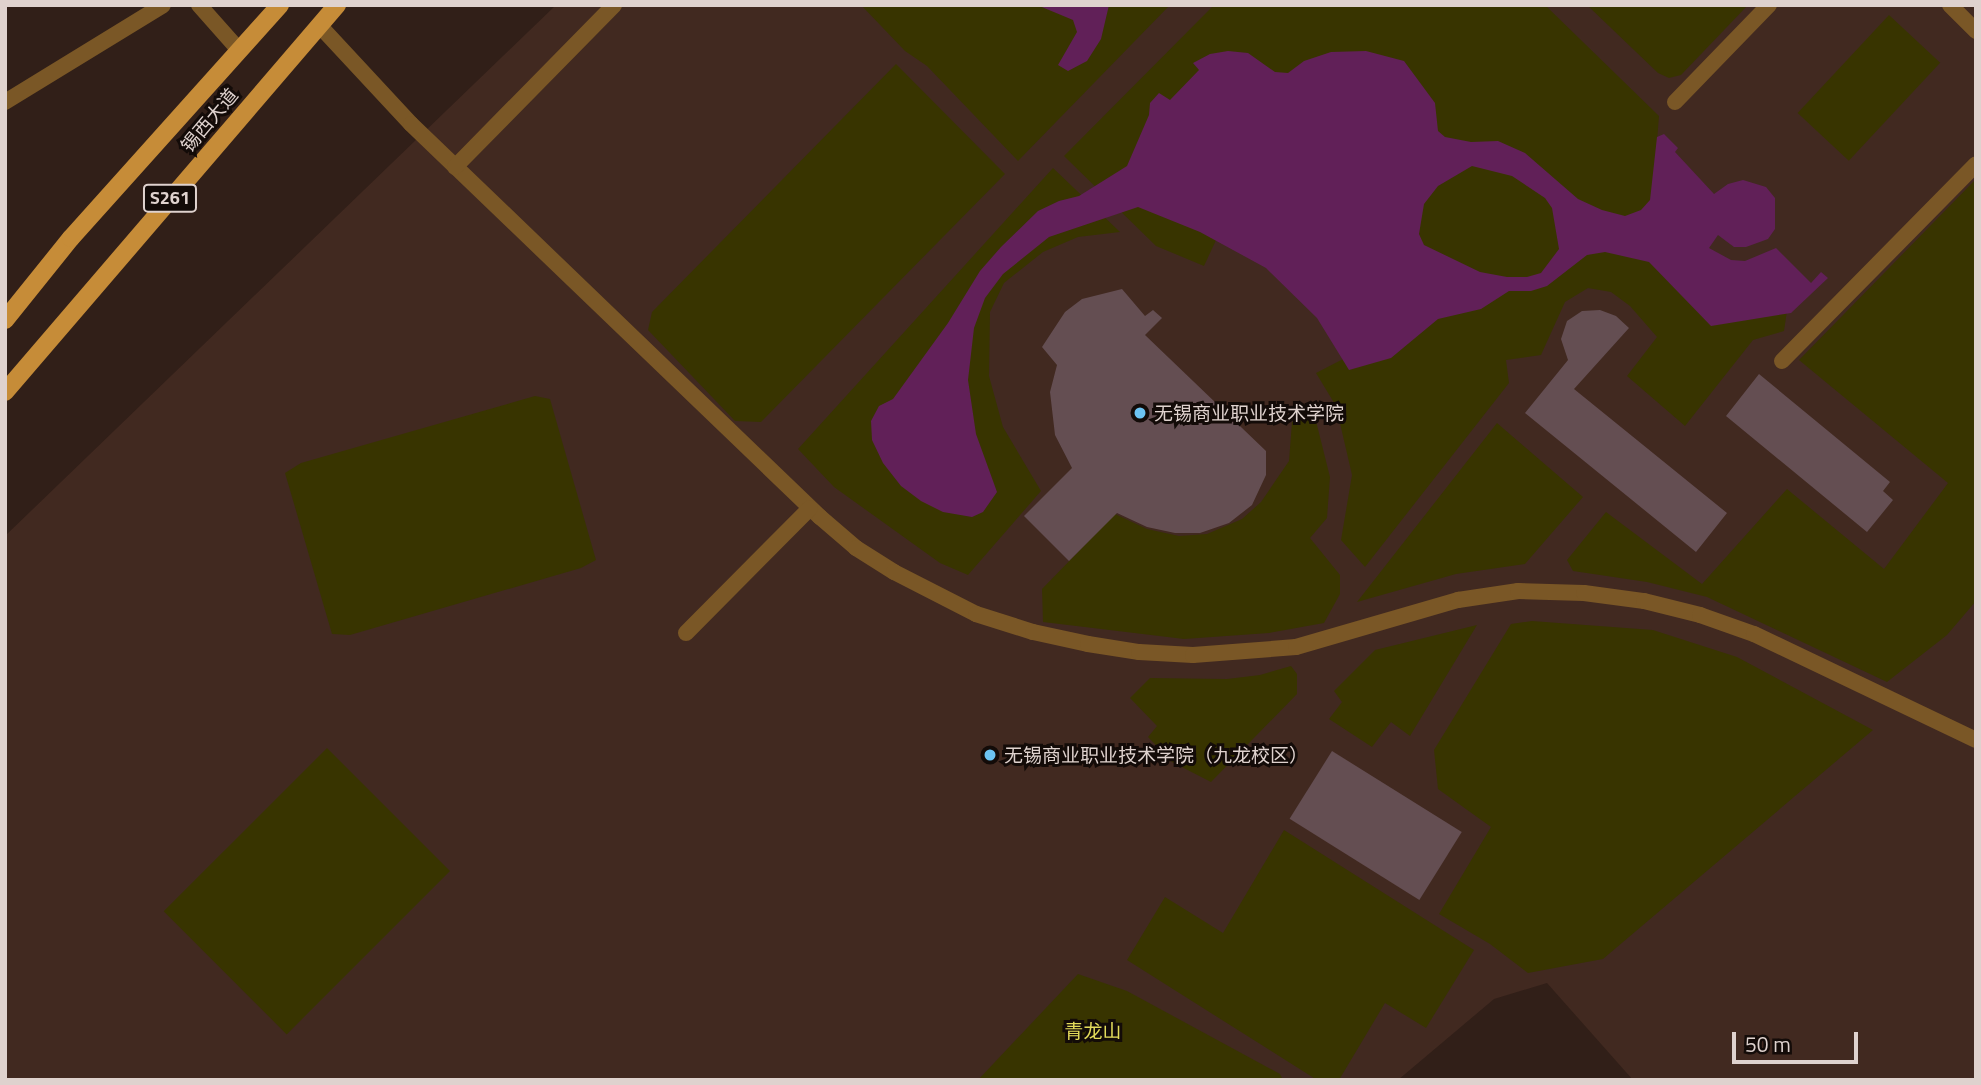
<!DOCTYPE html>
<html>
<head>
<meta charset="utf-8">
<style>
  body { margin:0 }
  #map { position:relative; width:1981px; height:1085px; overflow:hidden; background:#311f18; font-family:"Titillium Web","Noto Sans SC",sans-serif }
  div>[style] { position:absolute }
  .built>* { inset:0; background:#412920 }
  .green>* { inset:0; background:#383400; transform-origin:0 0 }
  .water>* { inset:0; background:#612058 }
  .building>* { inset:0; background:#644e52; transform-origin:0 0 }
  .street>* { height:16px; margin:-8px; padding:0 8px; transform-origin:8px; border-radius:8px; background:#7a5726 }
  .primary>* { height:18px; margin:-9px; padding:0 9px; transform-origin:9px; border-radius:9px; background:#c68c38 }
  .dots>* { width:19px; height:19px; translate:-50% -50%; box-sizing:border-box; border:4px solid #130b08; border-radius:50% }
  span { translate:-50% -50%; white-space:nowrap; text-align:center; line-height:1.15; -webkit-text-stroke:6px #130b08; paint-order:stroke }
  .shield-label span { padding:2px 5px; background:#130b08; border:2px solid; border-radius:5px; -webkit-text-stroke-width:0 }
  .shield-label { font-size:18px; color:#dfd2ce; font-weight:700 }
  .street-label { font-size:19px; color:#dfd2ce }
  .poi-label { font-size:19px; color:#dfd2ce }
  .left { translate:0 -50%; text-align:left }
  .park-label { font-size:19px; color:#e3db5b }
  .frame { position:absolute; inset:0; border:7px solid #dfd2ce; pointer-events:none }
  .scale { position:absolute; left:1732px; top:1032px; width:126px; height:32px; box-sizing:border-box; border:4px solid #dfd2ce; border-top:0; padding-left:9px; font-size:21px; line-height:24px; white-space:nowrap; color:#dfd2ce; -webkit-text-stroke:5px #130b08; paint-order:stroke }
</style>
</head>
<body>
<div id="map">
  <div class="built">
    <div style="clip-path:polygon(556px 5px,1976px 5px,1976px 1080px,1633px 1080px,1547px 983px,1494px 999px,1398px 1080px,5px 1080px,5px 536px)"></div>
  </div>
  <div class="green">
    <div style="clip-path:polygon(861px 5px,1170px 5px,1018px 161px,927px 66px,905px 51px)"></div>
    <div style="clip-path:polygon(1214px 5px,1545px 5px,1659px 116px,1648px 257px,1787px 311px,1784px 331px,1753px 340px,1685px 426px,1627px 376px,1657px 337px,1630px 306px,1611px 292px,1588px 288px,1565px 302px,1541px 355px,1506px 360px,1509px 383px,1365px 567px,1341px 540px,1352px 475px,1336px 406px,1316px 373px,1347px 357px,1297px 286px,1217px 238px,1204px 266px,1156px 246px,1064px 156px)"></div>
    <div style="clip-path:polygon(1587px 5px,1748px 5px,1681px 75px,1669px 78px,1658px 73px)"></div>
    <div style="left:1889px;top:15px;width:70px;height:134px;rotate:43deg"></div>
    <div style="clip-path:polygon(896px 64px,1005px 174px,761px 422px,735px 421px,648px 330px,652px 312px)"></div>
    <div style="clip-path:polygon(1053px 168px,1120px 232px,1078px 237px,1043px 252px,1004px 283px,990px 312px,989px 376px,1003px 427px,1041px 491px,968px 575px,940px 563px,834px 487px,798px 449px)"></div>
    <div style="clip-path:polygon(1976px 179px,1976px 601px,1947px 635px,1887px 682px,1707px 597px,1647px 582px,1573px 571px,1567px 560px,1606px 512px,1702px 584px,1787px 489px,1884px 569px,1948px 483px,1799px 360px)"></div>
    <div style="clip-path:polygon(535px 396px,550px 399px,596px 560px,581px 568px,350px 635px,332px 634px,285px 473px,301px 463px)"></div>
    <div style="clip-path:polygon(1315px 417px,1330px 477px,1327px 518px,1310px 538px,1340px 575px,1340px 594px,1324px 623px,1269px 633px,1184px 639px,1043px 622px,1042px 589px,1115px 514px,1147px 529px,1179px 536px,1207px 534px,1242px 519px,1261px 502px,1289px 461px,1292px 422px)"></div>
    <div style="clip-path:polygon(1497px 423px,1583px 497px,1525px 564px,1456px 574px,1357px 602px)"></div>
    <div style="clip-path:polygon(1532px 621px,1653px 630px,1737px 657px,1873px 730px,1603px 959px,1528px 973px,1490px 944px,1439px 914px,1491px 827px,1438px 789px,1434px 750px,1511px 624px)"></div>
    <div style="clip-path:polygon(1477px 625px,1410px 736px,1391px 722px,1372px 747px,1329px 719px,1342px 702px,1334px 691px,1375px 650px)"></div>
    <div style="clip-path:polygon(1291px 666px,1297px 674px,1297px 694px,1211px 782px,1172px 762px,1148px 737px,1157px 726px,1130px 698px,1150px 678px,1227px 679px,1260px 675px)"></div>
    <div style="left:327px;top:748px;width:174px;height:231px;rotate:45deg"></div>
    <div style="clip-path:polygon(1284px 830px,1474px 950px,1426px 1028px,1385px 1003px,1339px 1080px,1317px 1080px,1127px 960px,1165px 897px,1223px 933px)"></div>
    <div style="clip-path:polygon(1078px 974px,1127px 991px,1280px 1074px,1283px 1080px,978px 1080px)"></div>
  </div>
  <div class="water">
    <div style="clip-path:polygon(1037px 5px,1109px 5px,1101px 39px,1087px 61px,1068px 71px,1058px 65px,1077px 32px,1073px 20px)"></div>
    <div style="clip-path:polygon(evenodd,1228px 51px,1248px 53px,1275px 72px,1288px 73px,1304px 61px,1331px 52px,1366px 51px,1404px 61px,1435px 103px,1438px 131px,1445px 137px,1471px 142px,1498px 141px,1525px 153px,1578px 199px,1602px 210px,1625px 216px,1641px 210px,1650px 200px,1657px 137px,1664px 134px,1678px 148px,1675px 152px,1714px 194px,1728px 184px,1743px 180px,1766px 187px,1775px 198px,1775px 229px,1768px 239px,1746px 247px,1734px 247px,1718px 235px,1709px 248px,1731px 260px,1745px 261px,1776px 248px,1811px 283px,1821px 272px,1828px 278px,1791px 313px,1711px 326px,1649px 262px,1605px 252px,1587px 255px,1547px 286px,1531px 291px,1509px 291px,1481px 309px,1438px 319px,1391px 358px,1349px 370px,1317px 318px,1266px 268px,1200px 232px,1138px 207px,1049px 237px,1003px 274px,985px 298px,974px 328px,968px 380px,976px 434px,997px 492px,983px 512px,972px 517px,943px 512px,921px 501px,901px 486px,883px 463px,872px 440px,871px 421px,879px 406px,893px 399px,948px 323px,980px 271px,1001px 247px,1038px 211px,1059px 201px,1079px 196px,1127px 166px,1149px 115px,1150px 103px,1159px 93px,1170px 100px,1199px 70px,1193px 63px,1210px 54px,1228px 51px,1472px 166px,1512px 176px,1545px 198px,1552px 208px,1559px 249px,1541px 273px,1527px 277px,1507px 277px,1480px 272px,1424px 245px,1419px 234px,1424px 204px,1438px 186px,1472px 166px)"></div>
  </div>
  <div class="building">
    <div style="clip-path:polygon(1122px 289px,1145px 316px,1153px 310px,1162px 318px,1145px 335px,1266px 451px,1266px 475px,1252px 505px,1229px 523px,1200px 533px,1175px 533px,1147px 527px,1117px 513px,1069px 561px,1024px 516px,1072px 468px,1055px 435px,1050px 392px,1057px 365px,1042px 347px,1065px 312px,1082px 299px)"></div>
    <div style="clip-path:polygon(1600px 310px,1616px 316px,1629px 328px,1574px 389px,1727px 513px,1696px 552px,1525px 413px,1568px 360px,1561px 339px,1567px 321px,1582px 311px)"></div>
    <div style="clip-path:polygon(1759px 374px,1890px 482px,1883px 491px,1893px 500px,1867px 532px,1726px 416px)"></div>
    <div style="left:1332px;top:751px;width:153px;height:80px;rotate:32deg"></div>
  </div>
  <div class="street">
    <div style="left:199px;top:5px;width:60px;rotate:48.4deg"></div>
    <div style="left:1950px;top:5px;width:37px;rotate:45deg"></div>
    <div style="left:319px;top:25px;width:135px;rotate:47.1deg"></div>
    <div style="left:411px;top:124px;width:567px;rotate:43.86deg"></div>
    <div style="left:820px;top:517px;width:48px;rotate:40.7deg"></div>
    <div style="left:856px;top:548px;width:45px;rotate:32.3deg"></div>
    <div style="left:894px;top:572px;width:92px;rotate:27.1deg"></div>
    <div style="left:976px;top:614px;width:60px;rotate:17.5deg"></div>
    <div style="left:1033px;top:632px;width:56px;rotate:12.3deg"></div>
    <div style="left:1088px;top:644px;width:52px;rotate:8.9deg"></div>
    <div style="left:1139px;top:652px;width:54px;rotate:3.2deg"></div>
    <div style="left:1193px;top:655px;width:103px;rotate:-4.4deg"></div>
    <div style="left:1296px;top:647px;width:169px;rotate:-16.2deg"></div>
    <div style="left:1458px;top:600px;width:61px;rotate:-8.5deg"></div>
    <div style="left:1518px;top:591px;width:66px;rotate:1.7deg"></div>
    <div style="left:1584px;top:593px;width:61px;rotate:7.6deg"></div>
    <div style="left:1644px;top:601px;width:58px;rotate:14deg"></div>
    <div style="left:1700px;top:615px;width:57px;rotate:19.4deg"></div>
    <div style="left:1754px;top:634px;width:246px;rotate:25.5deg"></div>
    <div style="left:5px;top:102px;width:185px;rotate:-31.5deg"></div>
    <div style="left:1675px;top:102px;width:135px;rotate:-45.9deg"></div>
    <div style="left:455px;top:167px;width:227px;rotate:-45.5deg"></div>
    <div style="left:1782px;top:361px;width:276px;rotate:-45.4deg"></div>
    <div style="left:686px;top:633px;width:176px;rotate:-45.2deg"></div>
  </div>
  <div class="primary">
    <div style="left:5px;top:320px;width:105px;rotate:-51.2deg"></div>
    <div style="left:71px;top:238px;width:313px;rotate:-48.1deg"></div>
    <div style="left:5px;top:392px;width:510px;rotate:-49.37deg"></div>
  </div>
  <div class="dots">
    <div style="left:1140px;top:413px;background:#6cc3f2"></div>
    <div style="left:990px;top:755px;background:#6cc3f2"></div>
  </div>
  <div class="shield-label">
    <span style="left:170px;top:198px">S261</span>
  </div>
  <div class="street-label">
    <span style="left:209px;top:120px;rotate:-50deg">锡西大道</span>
  </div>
  <div class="poi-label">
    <span class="left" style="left:1154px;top:413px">无锡商业职业技术学院</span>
    <span class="left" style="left:1004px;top:755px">无锡商业职业技术学院（九龙校区）</span>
  </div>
  <div class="park-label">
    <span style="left:1093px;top:1031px">青龙山</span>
  </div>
  <div class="frame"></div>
  <div class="scale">50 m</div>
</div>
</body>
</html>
